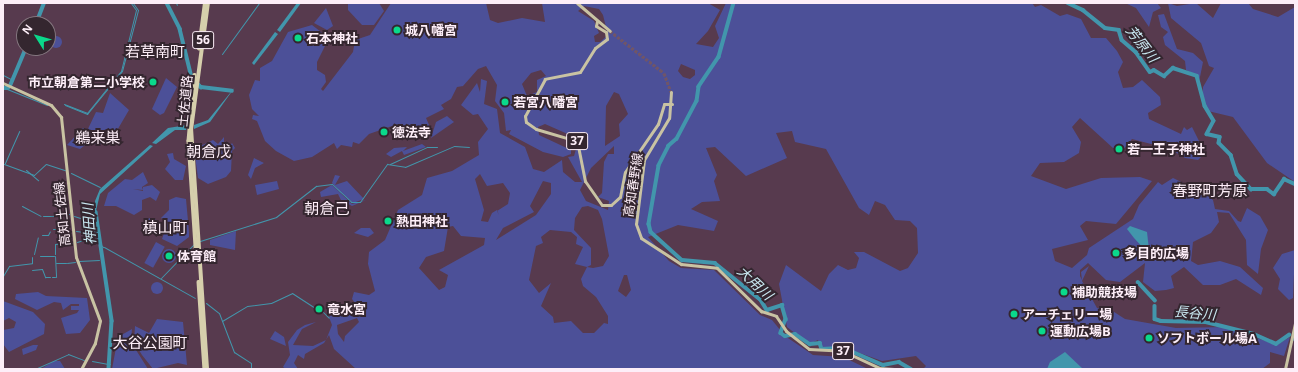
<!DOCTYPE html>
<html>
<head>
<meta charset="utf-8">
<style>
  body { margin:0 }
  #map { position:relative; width:1298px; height:372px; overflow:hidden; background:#573a4e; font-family:"Open Sans","Noto Sans JP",sans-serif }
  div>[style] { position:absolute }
  .green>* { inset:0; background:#4c5098; transform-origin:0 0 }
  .round { border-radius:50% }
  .water>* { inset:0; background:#4296ac }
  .stream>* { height:1px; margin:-0.5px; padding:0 0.5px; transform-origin:0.5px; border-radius:0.5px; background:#4296ac }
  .river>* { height:3.5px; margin:-1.75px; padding:0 1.75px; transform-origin:1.75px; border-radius:1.75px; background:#4296ac }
  .primary-tunnel>* { height:3px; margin-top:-1.5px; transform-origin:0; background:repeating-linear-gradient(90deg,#705568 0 3px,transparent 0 4.5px) }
  .primary>* { height:3px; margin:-1.5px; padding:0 1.5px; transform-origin:1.5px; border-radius:1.5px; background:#c9c3a3 }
  .trunk>* { height:3.5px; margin:-1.75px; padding:0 1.75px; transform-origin:1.75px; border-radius:1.75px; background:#d6cfac }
  .dots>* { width:11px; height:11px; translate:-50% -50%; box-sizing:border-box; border:2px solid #34262f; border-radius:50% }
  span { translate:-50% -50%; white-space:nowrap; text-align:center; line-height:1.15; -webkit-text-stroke:4px #34262f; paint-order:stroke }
  .shield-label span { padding:1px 3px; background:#34262f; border:1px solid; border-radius:3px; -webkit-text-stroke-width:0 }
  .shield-label { font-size:12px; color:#fdeef8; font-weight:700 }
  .poi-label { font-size:13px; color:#fdeef8; font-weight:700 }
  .left { translate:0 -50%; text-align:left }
  .right { translate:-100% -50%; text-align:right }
  .street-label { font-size:13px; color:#fdeef8 }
  .water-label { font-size:14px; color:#cae9f2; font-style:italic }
  .quarter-label { font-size:15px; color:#fdeef8 }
  .frame { position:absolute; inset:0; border:4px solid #fdeef8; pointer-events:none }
  .north { position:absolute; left:16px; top:16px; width:40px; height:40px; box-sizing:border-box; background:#34262f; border:1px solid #84767f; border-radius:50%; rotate:307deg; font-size:11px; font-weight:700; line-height:16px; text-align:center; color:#fdeef8 }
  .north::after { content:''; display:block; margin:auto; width:14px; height:18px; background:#0ad98b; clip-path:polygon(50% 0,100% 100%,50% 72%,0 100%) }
</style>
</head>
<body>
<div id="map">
  <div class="green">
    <div style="clip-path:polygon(348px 3px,379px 3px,384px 11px,374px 25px,362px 25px,348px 10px)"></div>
    <div style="clip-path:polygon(evenodd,391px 3px,486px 3px,490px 20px,498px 23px,522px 18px,545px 22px,542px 3px,708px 3px,720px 10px,708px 31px,696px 44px,713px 47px,719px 38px,715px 26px,726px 3px,1032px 3px,1035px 7px,1041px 5px,1060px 16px,1067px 14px,1081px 19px,1091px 38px,1106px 38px,1117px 51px,1123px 62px,1118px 72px,1123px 88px,1133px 87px,1142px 80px,1160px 97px,1161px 105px,1148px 113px,1149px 119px,1181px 134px,1184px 127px,1187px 130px,1192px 127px,1205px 153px,1198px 160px,1185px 158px,1170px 149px,1132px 139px,1124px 149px,1113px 148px,1080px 118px,1072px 127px,1081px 142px,1079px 153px,1064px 162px,1040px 163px,1031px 176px,1066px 189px,1101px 178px,1140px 177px,1152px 181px,1116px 224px,1086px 221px,1080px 226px,1088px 240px,1052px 249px,1055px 261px,1072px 268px,1087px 255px,1089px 248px,1133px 219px,1139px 205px,1158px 182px,1162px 185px,1173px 178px,1204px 193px,1213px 200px,1215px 209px,1229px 211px,1238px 221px,1241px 222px,1247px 208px,1260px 216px,1268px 230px,1261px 249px,1258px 274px,1247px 265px,1246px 240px,1229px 213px,1217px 212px,1219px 222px,1211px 233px,1193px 242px,1191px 261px,1198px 265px,1220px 261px,1240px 267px,1263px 288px,1261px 295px,1236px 279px,1220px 285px,1203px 285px,1184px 267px,1171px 276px,1174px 288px,1166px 290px,1155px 291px,1143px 282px,1145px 263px,1120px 282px,1106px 280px,1088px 263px,1080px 270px,1080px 276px,1082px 280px,1081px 272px,1089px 266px,1082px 281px,1097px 308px,1111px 310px,1125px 319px,1176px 328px,1225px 327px,1277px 345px,1290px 337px,1284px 356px,1270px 352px,1270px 363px,1262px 369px,923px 369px,926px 366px,916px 356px,882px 361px,846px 348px,821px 349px,818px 340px,809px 344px,787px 327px,779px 284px,786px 265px,821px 291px,829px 274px,838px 265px,848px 270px,856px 268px,859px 258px,854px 252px,864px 252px,900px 271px,908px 268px,918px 253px,917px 228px,910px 221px,895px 220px,885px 205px,875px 201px,869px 215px,859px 208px,826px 149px,795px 142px,792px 131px,776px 133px,787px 158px,746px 176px,715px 147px,706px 148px,717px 175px,714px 181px,720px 201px,702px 202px,691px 209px,718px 221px,714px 231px,678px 225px,648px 237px,669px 261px,681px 268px,714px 270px,760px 315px,772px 320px,785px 336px,813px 355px,843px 357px,868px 369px,356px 369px,334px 349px,329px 335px,324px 343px,305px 354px,304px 359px,298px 355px,294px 363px,298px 369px,286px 369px,283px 367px,290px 355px,288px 342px,297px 330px,305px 325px,316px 322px,302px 329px,293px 345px,313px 346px,326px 340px,332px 325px,329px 317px,336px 311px,357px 317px,359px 308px,352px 299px,354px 292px,369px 295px,375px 291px,368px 264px,369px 252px,385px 240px,398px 210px,422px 195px,427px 178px,452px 171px,479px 155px,478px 142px,488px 129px,478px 114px,473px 115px,461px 105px,477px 83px,480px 92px,481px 79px,487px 81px,484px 104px,497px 109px,500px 133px,525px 147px,533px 169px,544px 172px,562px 160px,563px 172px,575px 182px,582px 182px,568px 157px,574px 156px,579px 139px,545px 124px,538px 127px,539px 135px,571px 150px,571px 154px,563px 157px,543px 152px,509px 134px,511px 130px,506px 131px,504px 113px,495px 101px,497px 85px,486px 66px,478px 69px,463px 86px,457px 87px,451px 99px,441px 105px,444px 109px,426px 118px,430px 127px,419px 133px,410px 133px,403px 126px,398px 131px,392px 126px,369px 134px,359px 144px,353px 142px,352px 147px,341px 145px,337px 149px,334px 143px,312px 157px,294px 161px,276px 151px,265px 141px,257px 121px,252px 119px,253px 115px,259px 116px,252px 109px,249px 95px,255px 80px,260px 81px,260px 68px,272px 61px,288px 32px,312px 25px,329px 38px,317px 62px,317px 70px,325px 75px,326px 82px,321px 89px,323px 91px,353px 52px,355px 40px,370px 35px,391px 3px,584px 6px,599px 9px,603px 15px,608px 35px,600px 42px,595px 42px,594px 36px,599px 33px,594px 21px,578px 11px,584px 6px,391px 3px,681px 64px,695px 70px,695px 75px,690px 79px,683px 77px,678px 71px,681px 64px,391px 3px,541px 70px,546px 76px,537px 80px,537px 92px,527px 96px,522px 84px,531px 73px,541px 70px,391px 3px,614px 92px,619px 94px,628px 114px,619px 124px,620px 136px,605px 146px,606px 106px,614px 92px,391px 3px,614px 146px,614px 154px,608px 154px,604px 162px,602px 193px,598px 197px,609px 201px,608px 210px,586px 201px,580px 190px,591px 168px,614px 146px,391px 3px,480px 174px,487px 186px,503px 183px,510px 193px,508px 204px,497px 211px,499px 215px,497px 210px,492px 213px,488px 222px,481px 221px,484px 210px,475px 179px,480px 174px,391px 3px,543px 181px,551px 183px,551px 194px,536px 215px,496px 240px,503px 228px,534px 212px,530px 206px,543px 181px,391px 3px,588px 206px,598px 210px,602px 219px,609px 256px,603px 266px,593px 268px,587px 267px,591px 265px,591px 248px,574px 230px,575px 218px,582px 207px,588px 206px,391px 3px,453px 226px,461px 236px,485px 238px,484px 245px,439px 270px,448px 275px,445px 287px,439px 290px,419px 268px,426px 257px,444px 251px,448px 227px,453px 226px,391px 3px,550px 230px,571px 232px,577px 237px,576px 244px,583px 247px,575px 264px,587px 267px,581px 279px,583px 286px,596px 297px,608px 316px,608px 324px,604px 323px,594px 333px,583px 333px,571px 321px,554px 323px,553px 317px,541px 306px,551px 283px,539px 293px,529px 280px,536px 246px,543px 243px,541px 237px,550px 230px,391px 3px,624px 275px,627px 275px,631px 290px,626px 297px,618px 291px,624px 275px,391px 3px,357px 318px,359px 322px,345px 336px,344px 342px,338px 334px,337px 325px,357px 318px)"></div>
    <div style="clip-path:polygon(1125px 3px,1157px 3px,1161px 8px,1153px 12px,1149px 27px,1136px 8px)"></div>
    <div style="clip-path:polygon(1168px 3px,1177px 6px,1196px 3px,1213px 18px,1221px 3px,1248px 3px,1253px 9px,1278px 17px,1295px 7px,1295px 182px,1267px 163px,1233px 117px,1208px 111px,1202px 98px,1203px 87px,1214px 68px,1209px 66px,1201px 43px,1171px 18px)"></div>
    <div style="clip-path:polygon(326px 8px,333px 26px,327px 30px,314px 23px)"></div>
    <div style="clip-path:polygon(1164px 14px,1177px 49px,1193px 53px,1203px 62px,1199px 82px,1198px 76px,1186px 70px,1185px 61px,1165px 45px,1163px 37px,1168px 32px,1161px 27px,1158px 15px)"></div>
    <div class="round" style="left:50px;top:36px;width:12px;height:12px"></div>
    <div style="clip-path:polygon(166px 78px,177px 87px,164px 113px,160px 115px,152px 109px)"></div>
    <div style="clip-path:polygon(110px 93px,129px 110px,112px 139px,97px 146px,92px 140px,80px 149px,67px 145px,83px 128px,87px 131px,96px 112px,103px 113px)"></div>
    <div style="clip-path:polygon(447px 116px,454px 122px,431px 138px,436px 122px)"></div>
    <div style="clip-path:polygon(224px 137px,224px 147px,227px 149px,232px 143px,235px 148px,232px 151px,231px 171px,226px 177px,208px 184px,198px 178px,194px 149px,213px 140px,218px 144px)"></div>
    <div style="clip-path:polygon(422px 144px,426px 147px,404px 155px,402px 151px,391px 157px,386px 154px,394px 148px,407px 147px,403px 151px)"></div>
    <div style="clip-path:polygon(173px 153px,174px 159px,186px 166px,183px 180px,175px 180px,165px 169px,170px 162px,167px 154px)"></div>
    <div style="clip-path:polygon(254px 158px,264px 163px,255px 168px,251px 179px,248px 175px)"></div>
    <div style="clip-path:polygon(143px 172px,148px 183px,142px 187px,143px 190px,133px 189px,143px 191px,143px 187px,152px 185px,160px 192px,156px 201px,150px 197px,142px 200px,142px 210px,134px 215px,116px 206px,104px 206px,108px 193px,125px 179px,132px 180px)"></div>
    <div style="clip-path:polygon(335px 175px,340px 176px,335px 185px,347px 181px,364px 199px,353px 203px,340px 192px,332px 183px)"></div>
    <div style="clip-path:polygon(277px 181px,279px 189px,257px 195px,255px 185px)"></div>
    <div style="clip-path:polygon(332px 185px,352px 204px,366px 200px,352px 206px,341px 200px,338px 194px,321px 197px,320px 192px)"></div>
    <div style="clip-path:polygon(176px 197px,186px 199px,189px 232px,189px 237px,177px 246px,162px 239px,168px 222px,161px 218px,169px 210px,169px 200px)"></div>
    <div class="round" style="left:144px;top:218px;width:14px;height:14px"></div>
    <div style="clip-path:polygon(361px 228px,370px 228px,374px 233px,368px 237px,354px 233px)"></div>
    <div style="clip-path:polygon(236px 231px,235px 250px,210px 245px,210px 240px)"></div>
    <div style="left:156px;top:242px;width:10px;height:24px;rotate:29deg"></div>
    <div class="round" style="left:162px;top:249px;width:14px;height:14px"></div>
    <div style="clip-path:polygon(1295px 250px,1293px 298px,1289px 300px,1278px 289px,1280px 279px,1273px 268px,1282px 254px)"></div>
    <div class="round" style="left:151px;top:282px;width:12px;height:12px"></div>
    <div style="clip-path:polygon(38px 292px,46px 296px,87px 298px,90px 320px,80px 333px,66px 334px,61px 318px,77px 313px,79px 310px,71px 310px,71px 306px,79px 306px,79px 309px,79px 304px,71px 304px,63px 310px,61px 303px,54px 302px,37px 310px,15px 299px,16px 294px)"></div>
    <div style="clip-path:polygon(3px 301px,33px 312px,45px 324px,44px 334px,9px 352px,3px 344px,3px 330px,14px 328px,16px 322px,9px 318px,3px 321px)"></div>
    <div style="clip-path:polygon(157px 319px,183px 322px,187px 365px,178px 363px,153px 369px,142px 355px,134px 342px,135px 326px,149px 333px)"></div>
    <div style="clip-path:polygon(132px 329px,131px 342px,148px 369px,112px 369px,118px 337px)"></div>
    <div style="clip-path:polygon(275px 331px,284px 337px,286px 346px,270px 339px)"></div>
    <div style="clip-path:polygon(33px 345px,38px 345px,36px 350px,23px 355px,22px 349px)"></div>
    <div style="clip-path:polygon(54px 361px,60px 361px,65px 369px,41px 369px)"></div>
  </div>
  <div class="water">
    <div style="clip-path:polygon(297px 3px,301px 3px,280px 32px,277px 30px)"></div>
    <div style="clip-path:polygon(275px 32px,278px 34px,254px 65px,252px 63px)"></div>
    <div style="clip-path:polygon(235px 87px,210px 122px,194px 129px,194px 125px,208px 120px)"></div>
    <div style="clip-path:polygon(187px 125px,186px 130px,175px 130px,156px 144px,152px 143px,168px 128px)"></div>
    <div style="clip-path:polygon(150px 145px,153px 146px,100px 194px,95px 215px,95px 201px,100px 189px)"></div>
    <div style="clip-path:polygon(1130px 226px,1147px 232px,1149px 250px,1146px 251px,1134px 238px,1127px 229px)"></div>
    <div style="clip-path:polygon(1065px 352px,1083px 369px,1047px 369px,1050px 362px)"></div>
  </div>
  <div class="stream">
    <div style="left:176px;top:3px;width:2px;rotate:63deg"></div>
    <div style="left:222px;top:54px;width:63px;rotate:-54deg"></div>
    <div style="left:3px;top:75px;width:9px;rotate:27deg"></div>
    <div style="left:7px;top:89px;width:43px;rotate:21.8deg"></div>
    <div style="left:64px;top:104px;width:25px;rotate:21deg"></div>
    <div style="left:87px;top:113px;width:54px;rotate:-51deg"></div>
    <div style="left:121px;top:71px;width:63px;rotate:-76.2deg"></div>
    <div style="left:136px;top:10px;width:9px;rotate:-126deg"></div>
    <div style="left:65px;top:105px;width:24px;rotate:22deg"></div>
    <div style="left:87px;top:114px;width:55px;rotate:-50.9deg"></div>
    <div style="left:122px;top:71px;width:63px;rotate:-75.3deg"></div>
    <div style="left:138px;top:10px;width:9px;rotate:-126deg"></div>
    <div style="left:5px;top:163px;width:35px;rotate:-66deg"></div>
    <div style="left:4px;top:164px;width:32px;rotate:20deg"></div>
    <div style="left:34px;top:175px;width:16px;rotate:-43deg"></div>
    <div style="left:46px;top:164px;width:20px;rotate:18deg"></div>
    <div style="left:390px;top:164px;width:41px;rotate:-24.7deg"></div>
    <div style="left:427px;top:147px;width:10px"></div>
    <div style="left:26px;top:170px;width:16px;rotate:40deg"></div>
    <div style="left:71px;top:173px;width:32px;rotate:26deg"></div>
    <div style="left:22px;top:206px;width:21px;rotate:28deg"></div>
    <div style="left:63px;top:215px;width:6px;rotate:-9deg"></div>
    <div style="left:43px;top:216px;width:8px"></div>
    <div style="left:52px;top:216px;width:9px;rotate:-6deg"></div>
    <div style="left:74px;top:216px;width:13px;rotate:18deg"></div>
    <div style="left:86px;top:220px;width:5px;rotate:-90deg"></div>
    <div style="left:86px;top:215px;width:6px;rotate:18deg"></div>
    <div style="left:94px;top:217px;width:2px"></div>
    <div style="left:96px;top:228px;width:3px;rotate:-45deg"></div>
    <div style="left:53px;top:229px;width:9px"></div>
    <div style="left:64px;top:229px;width:4px;rotate:-14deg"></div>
    <div style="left:76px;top:231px;width:16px;rotate:7deg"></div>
    <div style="left:92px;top:233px;width:4px;rotate:-45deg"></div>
    <div style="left:42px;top:235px;width:6px"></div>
    <div style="left:48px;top:235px;width:4px;rotate:-63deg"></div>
    <div style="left:200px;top:241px;width:80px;rotate:-17.5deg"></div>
    <div style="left:276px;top:217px;width:51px;rotate:-37.8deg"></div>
    <div style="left:316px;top:186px;width:16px;rotate:-7deg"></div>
    <div style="left:332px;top:184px;width:26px;rotate:43deg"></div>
    <div style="left:351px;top:202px;width:9px"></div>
    <div style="left:360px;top:202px;width:47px;rotate:-54.6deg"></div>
    <div style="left:387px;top:164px;width:18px;rotate:9deg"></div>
    <div style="left:405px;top:167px;width:53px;rotate:-23.2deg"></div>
    <div style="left:454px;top:146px;width:15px;rotate:4deg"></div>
    <div style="left:77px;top:242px;width:16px;rotate:-18deg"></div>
    <div style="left:92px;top:237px;width:3px;rotate:-90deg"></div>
    <div style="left:65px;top:243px;width:7px"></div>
    <div style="left:101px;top:245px;width:3px;rotate:45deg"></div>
    <div style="left:104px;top:247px;width:104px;rotate:29.3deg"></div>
    <div style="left:34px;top:254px;width:17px;rotate:-77deg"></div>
    <div style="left:55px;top:254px;width:10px;rotate:-90deg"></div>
    <div style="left:55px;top:244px;width:9px;rotate:-6deg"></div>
    <div style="left:40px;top:256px;width:14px"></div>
    <div style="left:55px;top:256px;width:21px;rotate:87deg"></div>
    <div style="left:79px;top:261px;width:20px;rotate:-3deg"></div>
    <div style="left:101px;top:261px;width:2px"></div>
    <div style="left:56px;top:263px;width:10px"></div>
    <div style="left:67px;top:263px;width:8px;rotate:-7deg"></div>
    <div style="left:32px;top:270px;width:10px;rotate:-6deg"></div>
    <div style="left:42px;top:269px;width:9px;rotate:69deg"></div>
    <div style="left:45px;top:277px;width:5px"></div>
    <div style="left:3px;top:276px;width:12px;rotate:-59deg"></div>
    <div style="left:9px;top:266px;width:23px;rotate:-7deg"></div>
    <div style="left:32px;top:263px;width:6px;rotate:-90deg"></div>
    <div style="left:52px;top:277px;width:3px"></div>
    <div style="left:161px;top:278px;width:47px;rotate:-45.9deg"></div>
    <div style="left:206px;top:303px;width:16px;rotate:38deg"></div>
    <div style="left:219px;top:313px;width:42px;rotate:69deg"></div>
    <div style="left:234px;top:352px;width:20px;rotate:33deg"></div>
    <div style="left:251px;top:363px;width:6px;rotate:90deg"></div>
    <div style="left:323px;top:312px;width:8px;rotate:45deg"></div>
    <div style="left:222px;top:321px;width:29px;rotate:-31deg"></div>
    <div style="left:247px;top:306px;width:24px;rotate:-7deg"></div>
    <div style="left:271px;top:303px;width:23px;rotate:-25deg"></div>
    <div style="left:292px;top:293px;width:33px;rotate:33deg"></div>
    <div style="left:92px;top:361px;width:15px;rotate:11deg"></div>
    <div style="left:108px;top:364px;width:2px"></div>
    <div style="left:35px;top:369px;width:36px;rotate:-24deg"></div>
    <div style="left:68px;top:354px;width:17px;rotate:21deg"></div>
  </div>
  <div class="river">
    <div style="left:167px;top:3px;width:29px;rotate:63deg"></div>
    <div style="left:180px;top:29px;width:50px;rotate:76.2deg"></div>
    <div style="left:192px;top:78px;width:13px;rotate:45deg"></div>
    <div style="left:201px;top:87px;width:31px;rotate:7deg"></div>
    <div style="left:734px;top:3px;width:56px;rotate:105.5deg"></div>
    <div style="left:719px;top:57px;width:36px;rotate:124deg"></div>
    <div style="left:699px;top:87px;width:14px;rotate:98deg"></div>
    <div style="left:697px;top:101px;width:43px;rotate:117.8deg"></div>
    <div style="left:677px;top:139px;width:11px;rotate:139deg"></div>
    <div style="left:669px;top:146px;width:22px;rotate:117deg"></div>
    <div style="left:659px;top:166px;width:59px;rotate:99.8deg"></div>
    <div style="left:649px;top:224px;width:8px;rotate:76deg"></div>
    <div style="left:651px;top:232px;width:42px;rotate:42.1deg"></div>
    <div style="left:682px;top:260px;width:33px;rotate:5deg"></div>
    <div style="left:715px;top:263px;width:59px;rotate:38.8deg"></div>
    <div style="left:761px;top:300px;width:12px;rotate:59deg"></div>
    <div style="left:767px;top:310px;width:16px;rotate:-18deg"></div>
    <div style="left:782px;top:305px;width:15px;rotate:74deg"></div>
    <div style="left:786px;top:319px;width:15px;rotate:110deg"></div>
    <div style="left:781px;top:333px;width:5px;rotate:37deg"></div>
    <div style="left:785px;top:336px;width:10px;rotate:-11deg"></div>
    <div style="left:795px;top:334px;width:18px;rotate:34deg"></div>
    <div style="left:810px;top:344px;width:10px;rotate:-6deg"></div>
    <div style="left:820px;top:343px;width:6px;rotate:72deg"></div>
    <div style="left:822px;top:349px;width:22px;rotate:-3deg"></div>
    <div style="left:844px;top:348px;width:43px;rotate:23.6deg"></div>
    <div style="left:883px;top:365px;width:16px;rotate:-11deg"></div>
    <div style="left:899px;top:362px;width:14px;rotate:30deg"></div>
    <div style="left:1068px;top:3px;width:17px;rotate:25deg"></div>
    <div style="left:1083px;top:10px;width:28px;rotate:39deg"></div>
    <div style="left:1105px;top:28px;width:14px;rotate:8deg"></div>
    <div style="left:1119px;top:30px;width:10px;rotate:73deg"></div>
    <div style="left:1122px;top:40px;width:18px;rotate:41deg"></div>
    <div style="left:1136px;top:52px;width:24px;rotate:55deg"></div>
    <div style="left:1150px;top:72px;width:4px;rotate:-27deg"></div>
    <div style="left:1154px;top:70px;width:12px;rotate:31deg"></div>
    <div style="left:1164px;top:76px;width:12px;rotate:-42deg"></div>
    <div style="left:1173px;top:68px;width:25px;rotate:18deg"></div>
    <div style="left:1197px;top:76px;width:31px;rotate:75deg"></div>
    <div style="left:1205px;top:106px;width:17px;rotate:59deg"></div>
    <div style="left:1214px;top:121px;width:15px;rotate:118deg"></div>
    <div style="left:1207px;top:134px;width:13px;rotate:13deg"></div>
    <div style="left:1220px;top:137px;width:6px;rotate:99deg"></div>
    <div style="left:1219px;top:143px;width:17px;rotate:45deg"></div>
    <div style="left:1231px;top:155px;width:20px;rotate:72deg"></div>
    <div style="left:1237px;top:174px;width:21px;rotate:47deg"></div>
    <div style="left:1251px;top:189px;width:16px"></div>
    <div style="left:1267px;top:189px;width:9px;rotate:36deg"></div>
    <div style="left:1274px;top:194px;width:18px;rotate:-56deg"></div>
    <div style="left:1284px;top:179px;width:12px;rotate:24deg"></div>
    <div style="left:36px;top:24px;width:22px;rotate:-69deg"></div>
    <div style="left:10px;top:86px;width:41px;rotate:-67.2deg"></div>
    <div style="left:3px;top:88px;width:5px"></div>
    <div style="left:96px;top:212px;width:110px;rotate:81.6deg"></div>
    <div style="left:112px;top:321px;width:48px;rotate:93.6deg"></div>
    <div style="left:1138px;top:282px;width:25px;rotate:47deg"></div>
    <div style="left:1155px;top:306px;width:13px;rotate:90deg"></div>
    <div style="left:1155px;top:319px;width:6px;rotate:18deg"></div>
    <div style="left:1161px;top:321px;width:45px;rotate:1.3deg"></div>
    <div style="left:1206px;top:322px;width:49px;rotate:14deg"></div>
    <div style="left:1254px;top:334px;width:24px;rotate:24deg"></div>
    <div style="left:1276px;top:344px;width:16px;rotate:-35deg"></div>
    <div style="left:1294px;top:337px;width:2px;rotate:63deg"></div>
  </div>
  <div class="primary-tunnel">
    <div style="left:610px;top:31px;width:68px;rotate:37.9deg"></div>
    <div style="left:664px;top:73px;width:20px;rotate:70deg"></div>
  </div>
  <div class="primary">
    <div style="left:577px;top:3px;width:43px;rotate:40.3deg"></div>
    <div style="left:597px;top:21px;width:5px;rotate:101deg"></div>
    <div style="left:596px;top:26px;width:12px;rotate:31deg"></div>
    <div style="left:606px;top:32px;width:7px;rotate:82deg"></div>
    <div style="left:607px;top:39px;width:15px;rotate:143deg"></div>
    <div style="left:595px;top:48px;width:28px;rotate:122deg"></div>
    <div style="left:580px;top:72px;width:36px;rotate:169deg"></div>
    <div style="left:545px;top:79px;width:42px;rotate:118.4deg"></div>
    <div style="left:525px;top:116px;width:6px;rotate:81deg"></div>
    <div style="left:526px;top:122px;width:12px;rotate:35deg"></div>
    <div style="left:536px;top:129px;width:43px;rotate:16.3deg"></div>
    <div style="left:577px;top:141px;width:41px;rotate:78.7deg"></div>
    <div style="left:585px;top:181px;width:29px;rotate:55deg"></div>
    <div style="left:602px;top:205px;width:9px"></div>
    <div style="left:611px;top:205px;width:12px;rotate:-42deg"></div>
    <div style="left:620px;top:197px;width:25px;rotate:-79deg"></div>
    <div style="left:625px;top:172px;width:58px;rotate:-55.5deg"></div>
    <div style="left:658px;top:124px;width:21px;rotate:-73deg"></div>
    <div style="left:664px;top:104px;width:8px"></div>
    <div style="left:3px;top:83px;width:53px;rotate:24.6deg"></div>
    <div style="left:51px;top:105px;width:16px;rotate:50deg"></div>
    <div style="left:61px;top:117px;width:141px;rotate:83.9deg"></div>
    <div style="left:76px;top:257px;width:68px;rotate:69.4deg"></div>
    <div style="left:100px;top:321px;width:23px;rotate:103deg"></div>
    <div style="left:95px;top:343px;width:30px;rotate:118deg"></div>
    <div style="left:671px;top:92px;width:26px;rotate:94deg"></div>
    <div style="left:669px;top:118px;width:49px;rotate:120.8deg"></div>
    <div style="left:644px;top:160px;width:64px;rotate:97.1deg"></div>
    <div style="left:636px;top:224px;width:15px;rotate:70deg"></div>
    <div style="left:641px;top:238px;width:48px;rotate:33deg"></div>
    <div style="left:681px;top:264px;width:36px;rotate:6deg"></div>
    <div style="left:717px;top:268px;width:62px;rotate:44.3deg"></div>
    <div style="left:761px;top:311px;width:16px;rotate:18deg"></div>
    <div style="left:776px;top:316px;width:18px;rotate:56deg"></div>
    <div style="left:786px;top:331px;width:29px;rotate:38deg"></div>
    <div style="left:809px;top:349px;width:34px;rotate:3deg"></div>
    <div style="left:843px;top:351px;width:40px;rotate:25deg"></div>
    <div style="left:879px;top:368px;width:15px;rotate:4deg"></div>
    <div style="left:1285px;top:369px;width:47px;rotate:-77.7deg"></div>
  </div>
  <div class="trunk">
    <div style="left:199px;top:49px;width:46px;rotate:-82.6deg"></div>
    <div style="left:195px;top:75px;width:66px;rotate:95.2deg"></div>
    <div style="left:189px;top:141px;width:119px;rotate:86.2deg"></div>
    <div style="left:199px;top:282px;width:87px;rotate:86.1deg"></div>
    <div style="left:207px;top:369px;width:240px;rotate:-93.8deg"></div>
    <div style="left:191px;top:130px;width:128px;rotate:-82.4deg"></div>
  </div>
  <div class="dots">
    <div style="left:397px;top:30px;background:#0ad98b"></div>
    <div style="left:298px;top:38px;background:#0ad98b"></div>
    <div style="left:153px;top:82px;background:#0ad98b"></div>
    <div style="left:505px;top:102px;background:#0ad98b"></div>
    <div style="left:384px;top:132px;background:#0ad98b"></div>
    <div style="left:1119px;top:149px;background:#0ad98b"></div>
    <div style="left:388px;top:221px;background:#0ad98b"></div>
    <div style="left:1116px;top:253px;background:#0ad98b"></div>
    <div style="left:169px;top:256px;background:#0ad98b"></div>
    <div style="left:1064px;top:292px;background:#0ad98b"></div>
    <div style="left:319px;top:309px;background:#0ad98b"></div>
    <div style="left:1014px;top:314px;background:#0ad98b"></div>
    <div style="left:1042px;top:331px;background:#0ad98b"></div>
    <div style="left:1149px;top:338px;background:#0ad98b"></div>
  </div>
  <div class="shield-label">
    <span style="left:203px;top:40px">56</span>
    <span style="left:577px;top:141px">37</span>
    <span style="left:843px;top:351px">37</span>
  </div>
  <div class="poi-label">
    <span class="left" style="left:405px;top:30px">城八幡宮</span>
    <span class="left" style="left:306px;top:38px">石本神社</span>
    <span class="right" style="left:145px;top:82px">市立朝倉第二小学校</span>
    <span class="left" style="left:513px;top:102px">若宮八幡宮</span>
    <span class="left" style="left:392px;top:132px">徳法寺</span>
    <span class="left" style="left:1127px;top:149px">若一王子神社</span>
    <span class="left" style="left:396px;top:221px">熱田神社</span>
    <span class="left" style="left:1124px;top:253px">多目的広場</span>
    <span class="left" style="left:177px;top:256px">体育館</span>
    <span class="left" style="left:1072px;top:292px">補助競技場</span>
    <span class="left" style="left:327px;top:309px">竜水宮</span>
    <span class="left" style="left:1022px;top:314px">アーチェリー場</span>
    <span class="left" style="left:1050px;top:331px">運動広場B</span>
    <span class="left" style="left:1157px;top:338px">ソフトボール場A</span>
  </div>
  <div class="street-label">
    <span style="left:185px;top:101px;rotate:-84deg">土佐道路</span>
    <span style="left:633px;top:185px;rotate:-81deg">高知春野線</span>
    <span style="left:62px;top:214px;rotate:-96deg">高知土佐線</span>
  </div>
  <div class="water-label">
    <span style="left:1142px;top:44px;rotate:52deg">芳原川</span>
    <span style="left:89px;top:224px;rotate:-94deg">神田川</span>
    <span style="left:755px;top:283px;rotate:43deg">大用川</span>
    <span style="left:1195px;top:313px;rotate:5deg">長谷川</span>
  </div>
  <div class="quarter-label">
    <span style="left:155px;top:52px">若草南町</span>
    <span style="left:98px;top:138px">鵜来巣</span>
    <span style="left:209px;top:152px">朝倉戊</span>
    <span style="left:1210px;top:191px">春野町芳原</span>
    <span style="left:327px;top:209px">朝倉己</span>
    <span style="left:165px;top:228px">槙山町</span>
    <span style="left:150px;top:343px">大谷公園町</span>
  </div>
  <div class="frame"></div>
  <div class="north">N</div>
</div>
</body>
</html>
